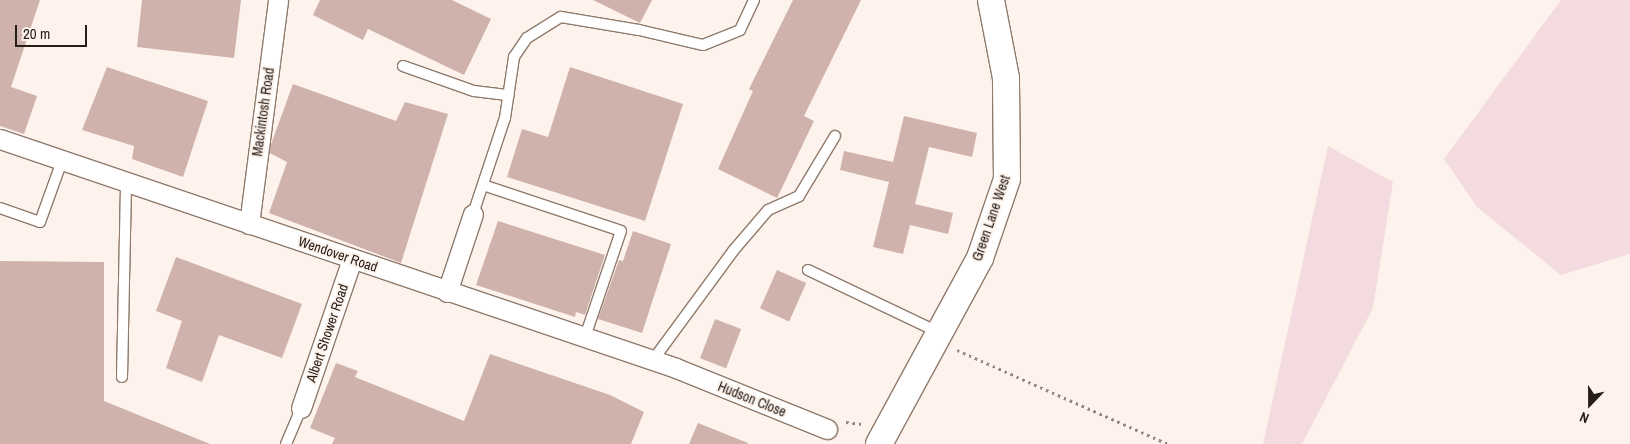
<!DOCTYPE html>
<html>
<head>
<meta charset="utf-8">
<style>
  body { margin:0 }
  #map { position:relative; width:1630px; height:444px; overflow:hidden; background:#fdf3ec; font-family:"Archivo Narrow",sans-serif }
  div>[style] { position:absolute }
  .green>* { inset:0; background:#f4dbdf }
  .building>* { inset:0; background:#d0b2ac; transform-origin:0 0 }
  .path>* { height:3px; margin-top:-1.5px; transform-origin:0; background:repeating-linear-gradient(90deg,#928982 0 2.5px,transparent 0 6.5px) }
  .roads { filter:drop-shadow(1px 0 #907a6b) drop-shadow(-1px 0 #907a6b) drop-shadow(0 1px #907a6b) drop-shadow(0 -1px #907a6b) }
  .lane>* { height:10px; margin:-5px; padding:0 5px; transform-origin:5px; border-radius:5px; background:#fff }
  .street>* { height:19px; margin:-9.5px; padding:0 9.5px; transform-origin:9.5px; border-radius:9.5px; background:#fff }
  .secondary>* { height:26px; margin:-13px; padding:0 13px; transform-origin:13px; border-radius:13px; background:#fff }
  span { translate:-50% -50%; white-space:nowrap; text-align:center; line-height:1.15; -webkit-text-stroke:4px #fdf3ec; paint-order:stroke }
  .street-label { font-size:14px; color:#261d17 }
  .north { position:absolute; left:1565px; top:379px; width:50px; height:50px; -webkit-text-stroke:4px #fdf3ec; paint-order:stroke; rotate:202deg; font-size:14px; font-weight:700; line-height:20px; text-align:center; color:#261d17 }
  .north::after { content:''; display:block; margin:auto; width:18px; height:22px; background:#261d17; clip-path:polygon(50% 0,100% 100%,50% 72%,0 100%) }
  .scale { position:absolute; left:15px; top:25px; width:72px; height:22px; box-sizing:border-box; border:2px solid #261d17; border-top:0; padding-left:6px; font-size:15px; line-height:18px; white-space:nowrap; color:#261d17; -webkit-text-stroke:4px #fdf3ec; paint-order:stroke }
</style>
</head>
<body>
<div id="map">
  <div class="green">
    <div style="clip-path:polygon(1561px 0,1630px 0,1630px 254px,1561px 275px,1477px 207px,1444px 159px)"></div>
    <div style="clip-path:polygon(1328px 146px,1393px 182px,1373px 308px,1302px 444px,1263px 444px)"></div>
  </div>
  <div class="building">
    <div style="clip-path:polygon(0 0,40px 0,11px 87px,37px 96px,24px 134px,0 126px)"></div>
    <div style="clip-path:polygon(142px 0,241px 0,234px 58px,137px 47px)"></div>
    <div style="clip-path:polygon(320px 0,452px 0,491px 19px,464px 75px,368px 29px,363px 40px,313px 15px)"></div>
    <div style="clip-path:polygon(593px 0,652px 0,640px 23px)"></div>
    <div style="clip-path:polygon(793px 0,861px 0,804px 116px,814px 121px,777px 198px,718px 169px,753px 91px,749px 89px)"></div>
    <div style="clip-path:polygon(107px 67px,208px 101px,183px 177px,132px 159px,134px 146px,82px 130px)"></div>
    <div style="clip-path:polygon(570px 67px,683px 104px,645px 221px,507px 177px,522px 129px,548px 137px)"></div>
    <div style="clip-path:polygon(293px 84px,396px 121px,405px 102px,448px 114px,401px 263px,269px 213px,287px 162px,270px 153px,270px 147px)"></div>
    <div style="clip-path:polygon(904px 116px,977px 133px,972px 157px,929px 147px,915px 204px,953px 213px,948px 234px,910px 225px,903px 254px,873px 247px,889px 182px,840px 170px,844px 151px,893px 162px)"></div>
    <div style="clip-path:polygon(498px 221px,605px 255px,585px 315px,576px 312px,575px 317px,476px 285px)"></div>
    <div style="clip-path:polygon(633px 231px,671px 244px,642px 333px,598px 319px,619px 260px,623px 261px)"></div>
    <div style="clip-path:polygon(176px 257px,302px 304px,282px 358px,219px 335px,202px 382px,166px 368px,182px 321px,156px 311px)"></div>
    <div style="clip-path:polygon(0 261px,104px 262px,104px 401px,210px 444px,0 444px)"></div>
    <div style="left:777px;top:270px;width:32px;height:42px;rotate:24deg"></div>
    <div style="left:715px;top:319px;width:28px;height:42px;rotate:21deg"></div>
    <div style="clip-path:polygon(490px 354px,610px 395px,644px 412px,631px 444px,332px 444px,335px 438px,310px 428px,336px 363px,358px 371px,355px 377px,464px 421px)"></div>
    <div style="clip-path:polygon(698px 423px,748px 443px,748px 444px,689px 444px)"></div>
  </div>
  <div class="path">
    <div style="left:957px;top:350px;width:231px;rotate:24deg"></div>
    <div style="left:846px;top:422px;width:16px;rotate:7deg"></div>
  </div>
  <div class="roads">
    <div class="lane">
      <div style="left:403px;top:66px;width:75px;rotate:19.4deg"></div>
      <div style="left:474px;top:91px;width:35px;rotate:7deg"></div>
      <div style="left:483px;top:185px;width:145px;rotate:18.4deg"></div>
      <div style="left:621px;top:231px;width:112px;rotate:108.8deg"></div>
      <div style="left:0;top:208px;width:42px;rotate:19.3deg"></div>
      <div style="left:40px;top:222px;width:65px;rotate:-70.2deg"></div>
      <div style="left:473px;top:214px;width:101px;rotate:-71.6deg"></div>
      <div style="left:505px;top:118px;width:62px;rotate:-81.6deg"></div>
      <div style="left:514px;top:57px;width:23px;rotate:-56deg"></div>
      <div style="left:527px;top:38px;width:40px;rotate:-32deg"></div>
      <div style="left:561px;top:17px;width:79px;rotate:9.5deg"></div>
      <div style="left:639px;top:30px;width:66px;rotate:13.2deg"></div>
      <div style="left:703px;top:45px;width:40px;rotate:-22deg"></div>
      <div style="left:740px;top:30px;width:33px;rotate:-65deg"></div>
      <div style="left:808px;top:270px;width:144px;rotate:25.5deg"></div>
      <div style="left:653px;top:360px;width:135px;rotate:-53.7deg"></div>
      <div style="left:733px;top:251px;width:54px;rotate:-49.5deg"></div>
      <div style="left:768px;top:210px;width:34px;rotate:-24deg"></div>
      <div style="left:799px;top:196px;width:70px;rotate:-59deg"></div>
      <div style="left:122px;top:377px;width:195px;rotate:-88.8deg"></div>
      <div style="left:286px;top:444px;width:39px;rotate:-67deg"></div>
    </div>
    <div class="street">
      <div style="left:0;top:139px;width:714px;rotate:18.71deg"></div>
      <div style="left:676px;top:368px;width:163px;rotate:22deg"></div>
      <div style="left:249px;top:224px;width:226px;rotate:-82.6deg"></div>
      <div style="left:447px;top:292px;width:82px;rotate:-71.6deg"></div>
      <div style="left:301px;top:408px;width:157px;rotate:-71.1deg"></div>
    </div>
    <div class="secondary">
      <div style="left:879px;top:444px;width:212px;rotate:-61.5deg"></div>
      <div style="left:980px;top:258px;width:83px;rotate:-71.1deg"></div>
      <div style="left:1007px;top:179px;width:101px;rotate:-90.6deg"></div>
      <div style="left:1006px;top:78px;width:79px;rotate:-100.9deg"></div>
    </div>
  </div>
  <div class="street-label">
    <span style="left:263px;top:112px;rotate:-82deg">Mackintosh Road</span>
    <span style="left:991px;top:218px;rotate:-71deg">Green Lane West</span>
    <span style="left:338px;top:254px;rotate:19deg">Wendover Road</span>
    <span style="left:327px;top:333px;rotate:-71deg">Albert Shower Road</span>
    <span style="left:752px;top:399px;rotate:22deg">Hudson Close</span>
  </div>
  <div class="north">N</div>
  <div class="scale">20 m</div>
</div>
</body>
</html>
